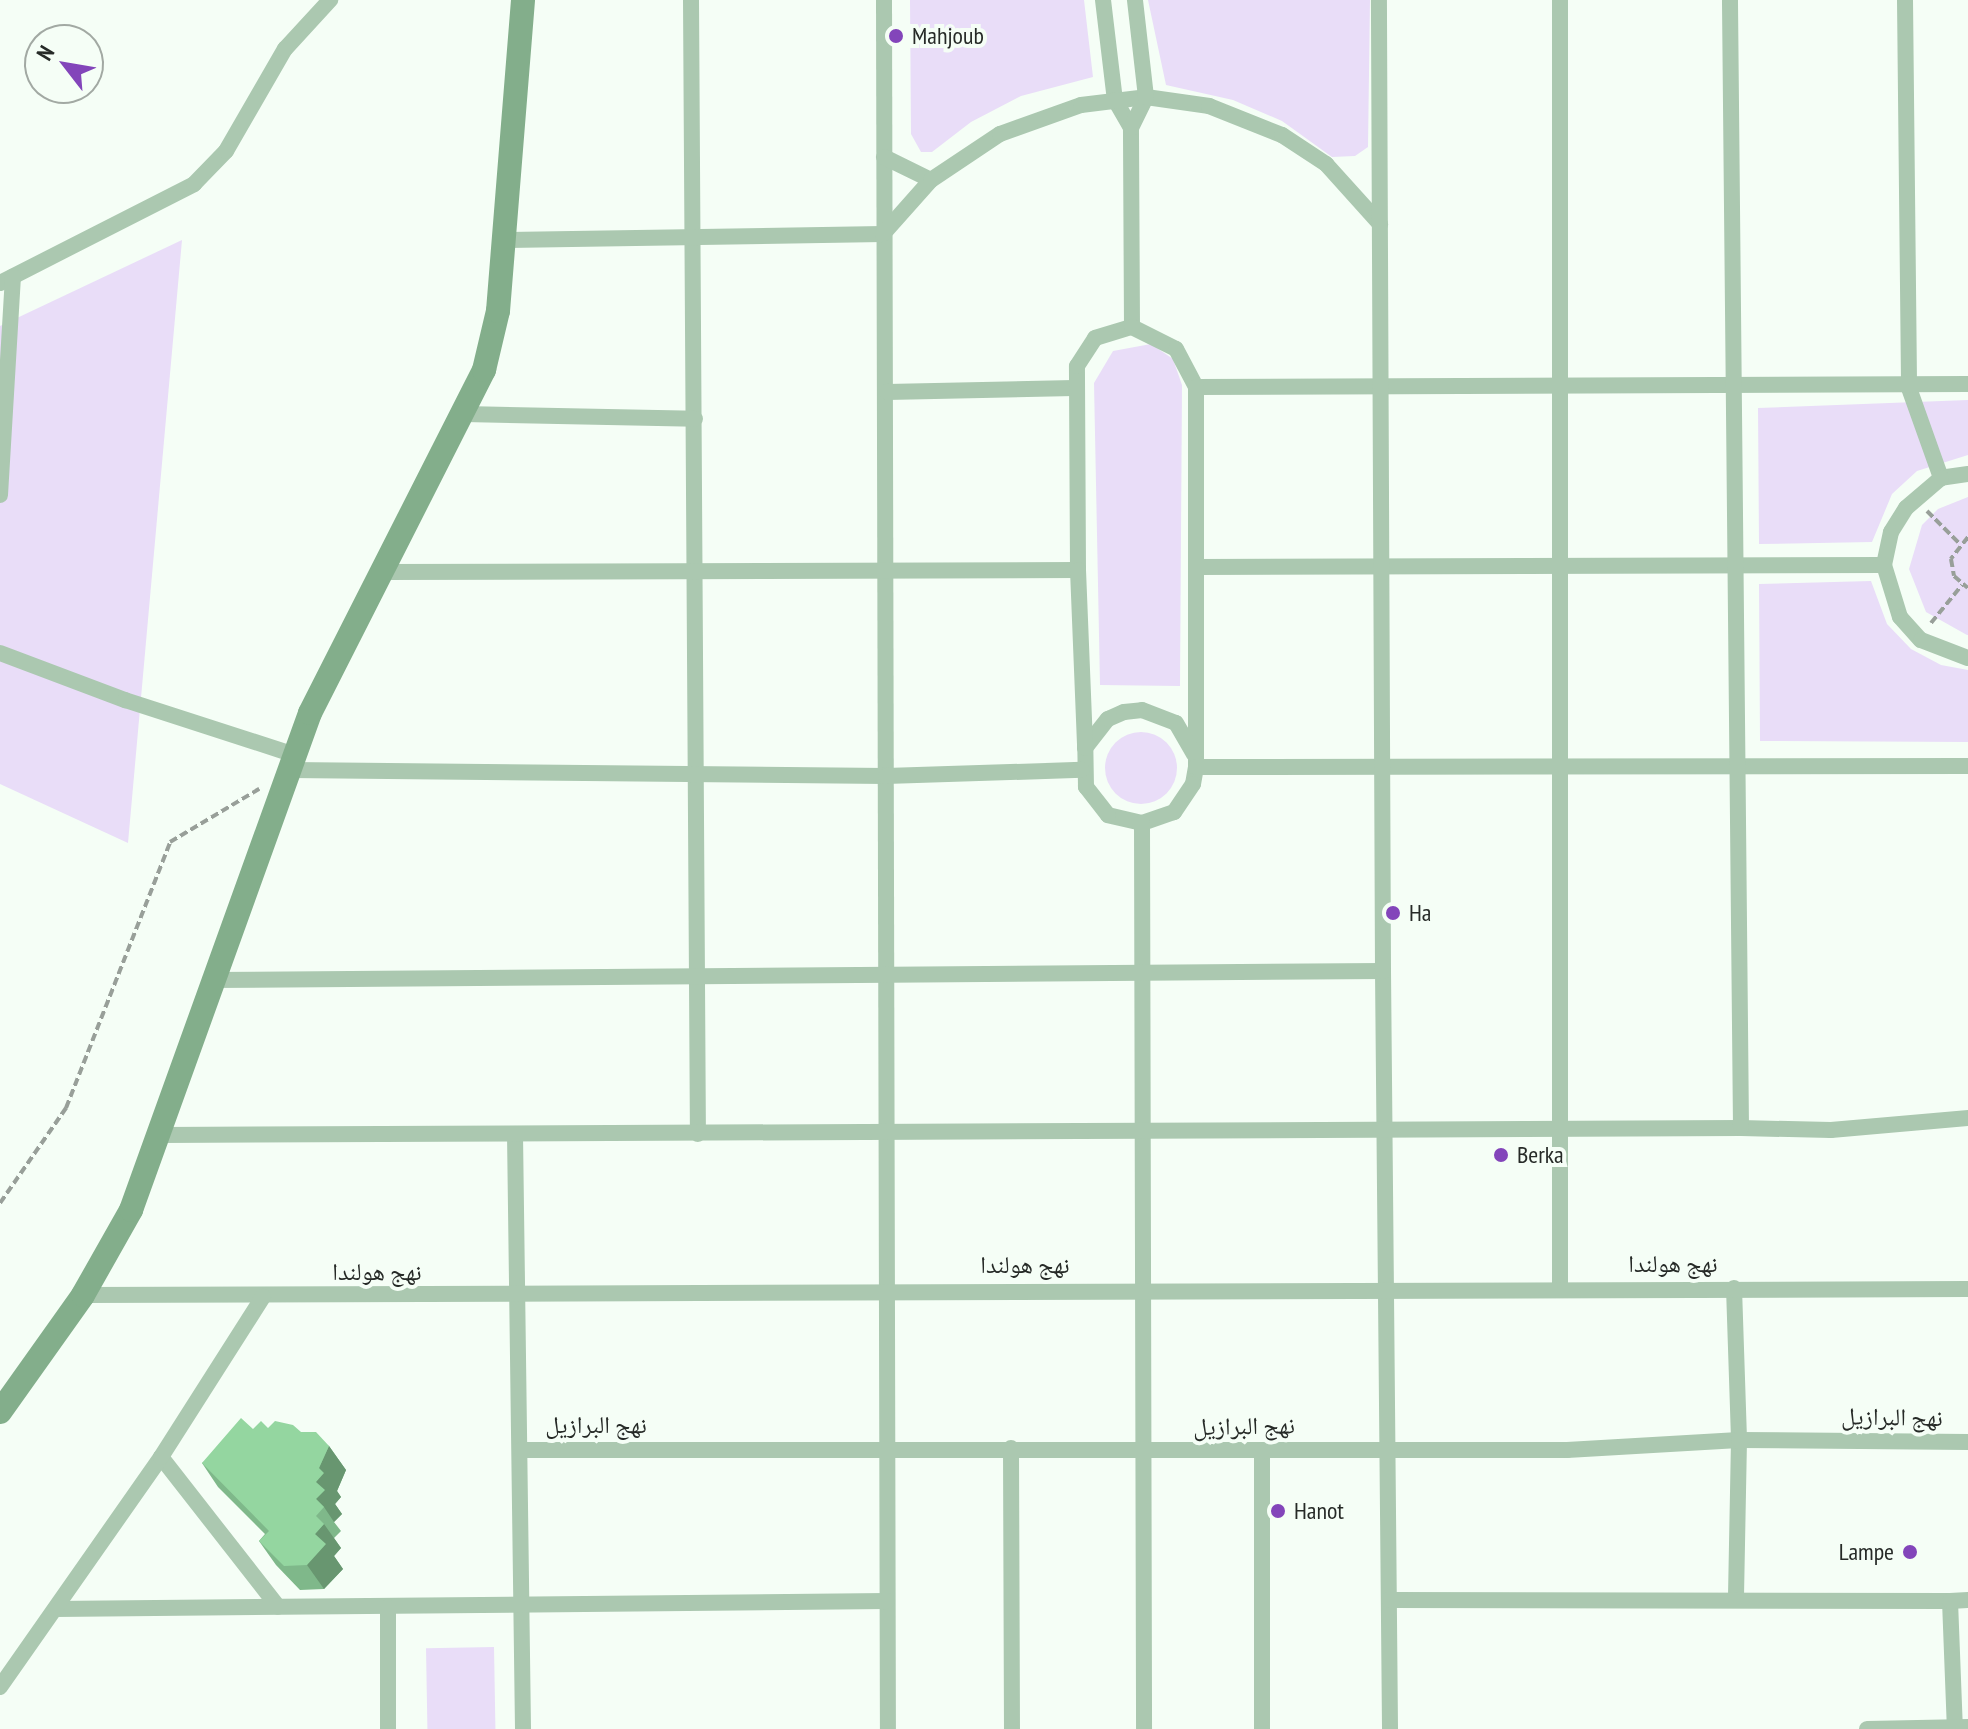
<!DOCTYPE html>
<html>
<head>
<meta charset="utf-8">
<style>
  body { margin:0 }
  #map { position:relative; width:1968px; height:1729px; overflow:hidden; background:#f5fef6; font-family:"PT Sans Narrow","Noto Naskh Arabic",sans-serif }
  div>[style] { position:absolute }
  .green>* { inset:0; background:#e9ddf8; transform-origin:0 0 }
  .round { border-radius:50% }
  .path>* { height:4px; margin-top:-2px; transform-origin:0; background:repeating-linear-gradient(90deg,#989f99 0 8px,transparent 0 12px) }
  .street>* { height:16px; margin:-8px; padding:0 8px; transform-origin:8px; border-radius:8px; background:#abc8b0 }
  .secondary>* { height:24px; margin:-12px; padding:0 12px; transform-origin:12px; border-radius:12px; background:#83ae8b }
  .wall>* { inset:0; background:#7fb88a }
  .shaded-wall>* { inset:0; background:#689670 }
  .building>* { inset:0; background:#94d6a0 }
  .dots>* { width:22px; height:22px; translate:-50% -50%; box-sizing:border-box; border:4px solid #f5fef6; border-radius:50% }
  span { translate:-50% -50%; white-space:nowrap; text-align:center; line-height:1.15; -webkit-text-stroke:8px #f5fef6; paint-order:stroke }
  .poi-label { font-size:24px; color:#262a27 }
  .left { translate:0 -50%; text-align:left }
  .right { translate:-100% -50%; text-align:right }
  .street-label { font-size:24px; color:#262a27 }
  .north { position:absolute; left:24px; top:24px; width:80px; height:80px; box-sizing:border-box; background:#f5fef6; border:2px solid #a2a9a3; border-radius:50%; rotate:301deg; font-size:22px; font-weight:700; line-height:32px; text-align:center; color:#262a27 }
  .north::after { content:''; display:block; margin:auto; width:28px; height:36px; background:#8345ba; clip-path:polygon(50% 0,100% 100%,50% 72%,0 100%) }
</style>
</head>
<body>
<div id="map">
  <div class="green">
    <div style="clip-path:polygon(910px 0,1084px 0,1093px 77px,1021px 96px,971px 122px,932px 152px,921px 152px,911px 134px)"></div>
    <div style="clip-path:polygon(1148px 0,1370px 0,1368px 147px,1355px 156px,1332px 157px,1282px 121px,1233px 100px,1166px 85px)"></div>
    <div style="clip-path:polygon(182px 240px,128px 843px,0 784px,0 326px)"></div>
    <div style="clip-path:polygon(1151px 344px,1173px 359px,1182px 385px,1180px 686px,1100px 685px,1094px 383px,1113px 351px)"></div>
    <div style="clip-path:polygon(1968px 400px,1968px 455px,1917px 471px,1892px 494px,1872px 542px,1759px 544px,1758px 408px)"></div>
    <div style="clip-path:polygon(1968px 497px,1968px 635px,1967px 635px,1926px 612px,1909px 569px,1922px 525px,1938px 509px)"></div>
    <div style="clip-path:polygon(1871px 581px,1887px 624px,1911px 649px,1941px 665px,1968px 670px,1968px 742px,1760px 741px,1759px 584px)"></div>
    <div class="round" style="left:1105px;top:732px;width:72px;height:72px"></div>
    <div style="left:494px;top:1647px;width:82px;height:68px;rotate:89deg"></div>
  </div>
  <div class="path">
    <div style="left:1927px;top:511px;width:45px;rotate:45deg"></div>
    <div style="left:1968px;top:537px;width:28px;rotate:128deg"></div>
    <div style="left:1951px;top:559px;width:17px;rotate:80deg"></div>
    <div style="left:1954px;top:576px;width:18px;rotate:41deg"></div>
    <div style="left:1931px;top:623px;width:49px;rotate:-50.8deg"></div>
    <div style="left:0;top:1203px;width:116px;rotate:-55.2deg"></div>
    <div style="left:66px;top:1108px;width:286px;rotate:-68.6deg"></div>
    <div style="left:170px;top:842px;width:104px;rotate:-30.8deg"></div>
  </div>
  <div class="street">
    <div style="left:691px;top:0;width:1134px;rotate:89.65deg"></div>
    <div style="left:884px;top:0;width:1729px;rotate:89.87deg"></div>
    <div style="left:1103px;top:0;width:101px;rotate:83.2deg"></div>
    <div style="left:1115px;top:100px;width:32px;rotate:60deg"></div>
    <div style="left:1905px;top:0;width:388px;rotate:89.4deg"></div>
    <div style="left:1909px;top:388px;width:96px;rotate:70.4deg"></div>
    <div style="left:884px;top:157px;width:52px;rotate:26.1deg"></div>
    <div style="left:504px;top:240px;width:379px;rotate:-0.9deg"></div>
    <div style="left:883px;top:234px;width:72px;rotate:-48.4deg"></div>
    <div style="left:931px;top:180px;width:83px;rotate:-33.7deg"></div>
    <div style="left:1000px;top:134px;width:86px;rotate:-19.7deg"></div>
    <div style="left:1081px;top:105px;width:65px;rotate:-7deg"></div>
    <div style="left:1146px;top:97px;width:64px;rotate:8.1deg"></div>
    <div style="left:1209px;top:106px;width:79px;rotate:21.7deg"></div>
    <div style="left:1282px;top:135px;width:53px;rotate:33.4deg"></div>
    <div style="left:1326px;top:164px;width:81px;rotate:48deg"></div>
    <div style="left:0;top:283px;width:218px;rotate:-27deg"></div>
    <div style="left:194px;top:184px;width:46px;rotate:-45.9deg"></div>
    <div style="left:226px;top:151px;width:118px;rotate:-60deg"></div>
    <div style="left:285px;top:49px;width:67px;rotate:-47.4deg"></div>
    <div style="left:1132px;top:327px;width:199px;rotate:-90.3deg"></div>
    <div style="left:1131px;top:128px;width:34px;rotate:-64deg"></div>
    <div style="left:1146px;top:97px;width:98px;rotate:-96.5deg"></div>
    <div style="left:1196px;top:387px;width:772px;rotate:-0.22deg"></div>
    <div style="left:887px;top:392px;width:187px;rotate:-1.2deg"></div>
    <div style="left:464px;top:414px;width:231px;rotate:1.2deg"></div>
    <div style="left:1968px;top:474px;width:27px;rotate:172deg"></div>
    <div style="left:1941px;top:478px;width:46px;rotate:139.4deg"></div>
    <div style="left:1906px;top:508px;width:28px;rotate:122deg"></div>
    <div style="left:1891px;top:532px;width:34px;rotate:102deg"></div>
    <div style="left:1884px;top:565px;width:54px;rotate:72.9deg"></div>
    <div style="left:1900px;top:617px;width:31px;rotate:48deg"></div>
    <div style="left:1921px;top:640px;width:50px;rotate:21deg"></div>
    <div style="left:0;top:495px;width:219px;rotate:-86.6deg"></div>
    <div style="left:1196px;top:567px;width:688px;rotate:-0.17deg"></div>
    <div style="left:1078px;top:570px;width:204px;rotate:-90.3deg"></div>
    <div style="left:1077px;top:366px;width:33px;rotate:-57deg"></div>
    <div style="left:1095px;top:338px;width:39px;rotate:-17deg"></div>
    <div style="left:1132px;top:327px;width:49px;rotate:26.6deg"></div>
    <div style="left:1176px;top:349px;width:43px;rotate:62.2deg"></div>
    <div style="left:1196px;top:387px;width:380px;rotate:90deg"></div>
    <div style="left:1196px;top:767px;width:17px;rotate:100deg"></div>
    <div style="left:1193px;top:784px;width:34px;rotate:124deg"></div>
    <div style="left:1174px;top:812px;width:34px;rotate:161deg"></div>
    <div style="left:1142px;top:823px;width:35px;rotate:-167deg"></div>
    <div style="left:1108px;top:815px;width:36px;rotate:-128deg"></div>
    <div style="left:1086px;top:787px;width:39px;rotate:-91deg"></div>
    <div style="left:1085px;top:748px;width:37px;rotate:-52deg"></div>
    <div style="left:1108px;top:719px;width:17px;rotate:-24deg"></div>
    <div style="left:1124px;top:712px;width:18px;rotate:-6deg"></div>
    <div style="left:1142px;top:710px;width:36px;rotate:21deg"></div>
    <div style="left:1176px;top:723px;width:36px;rotate:60deg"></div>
    <div style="left:381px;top:572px;width:697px;rotate:-0.16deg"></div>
    <div style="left:1078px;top:570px;width:178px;rotate:87.7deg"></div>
    <div style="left:0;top:653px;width:134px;rotate:20.6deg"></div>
    <div style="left:125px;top:700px;width:179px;rotate:17.9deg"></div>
    <div style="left:1196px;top:767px;width:772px;rotate:-0.07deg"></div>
    <div style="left:290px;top:770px;width:596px;rotate:0.58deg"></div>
    <div style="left:886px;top:776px;width:196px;rotate:-1.8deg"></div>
    <div style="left:1142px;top:823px;width:906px;rotate:89.87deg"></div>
    <div style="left:1383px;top:971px;width:758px;rotate:89.47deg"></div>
    <div style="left:210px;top:980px;width:1173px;rotate:-0.44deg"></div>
    <div style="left:1383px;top:971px;width:971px;rotate:-90.24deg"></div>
    <div style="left:1741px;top:1128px;width:90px;rotate:1.3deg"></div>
    <div style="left:1831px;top:1130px;width:138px;rotate:-5deg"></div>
    <div style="left:515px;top:1134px;width:595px;rotate:89.23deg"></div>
    <div style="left:161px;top:1135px;width:1580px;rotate:-0.25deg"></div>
    <div style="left:1741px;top:1128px;width:1128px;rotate:-90.56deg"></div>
    <div style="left:1560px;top:1287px;width:1287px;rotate:-90deg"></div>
    <div style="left:1734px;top:1288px;width:152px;rotate:88.1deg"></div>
    <div style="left:1739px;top:1440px;width:158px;rotate:91.1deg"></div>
    <div style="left:83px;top:1295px;width:1885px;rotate:-0.18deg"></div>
    <div style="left:1011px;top:1448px;width:281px;rotate:89.8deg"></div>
    <div style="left:521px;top:1450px;width:1046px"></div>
    <div style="left:1567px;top:1450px;width:172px;rotate:-3.3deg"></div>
    <div style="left:1739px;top:1440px;width:229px;rotate:0.5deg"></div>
    <div style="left:1262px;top:1450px;width:279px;rotate:90deg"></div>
    <div style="left:161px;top:1457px;width:190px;rotate:52deg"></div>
    <div style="left:1389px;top:1600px;width:561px;rotate:0.1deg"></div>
    <div style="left:1950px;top:1601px;width:128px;rotate:87.8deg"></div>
    <div style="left:1950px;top:1601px;width:18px;rotate:-3deg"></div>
    <div style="left:55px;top:1609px;width:832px;rotate:-0.55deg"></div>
    <div style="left:0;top:1687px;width:281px;rotate:-55deg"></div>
    <div style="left:161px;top:1457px;width:190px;rotate:-57.5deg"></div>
    <div style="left:388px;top:1729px;width:122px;rotate:-90deg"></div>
    <div style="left:1867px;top:1729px;width:101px;rotate:-1.1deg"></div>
  </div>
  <div class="secondary">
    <div style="left:0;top:1412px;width:143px;rotate:-54.6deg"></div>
    <div style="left:83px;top:1295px;width:98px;rotate:-60.5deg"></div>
    <div style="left:131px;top:1210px;width:528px;rotate:-70.19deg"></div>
    <div style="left:310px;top:713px;width:385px;rotate:-63.1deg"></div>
    <div style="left:484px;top:370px;width:61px;rotate:-76.7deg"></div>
    <div style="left:498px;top:311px;width:312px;rotate:-85.4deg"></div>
  </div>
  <div class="wall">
    <div style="clip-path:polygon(268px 1428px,301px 1432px,329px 1446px,346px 1470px,337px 1491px,341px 1497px,335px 1504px,342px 1514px,334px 1522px,341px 1531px,334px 1538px,341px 1548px,334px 1556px,343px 1569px,324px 1589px,300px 1590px,276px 1565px,259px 1541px,265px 1534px,218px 1487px,202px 1463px,253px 1429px)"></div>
  </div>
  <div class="shaded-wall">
    <div style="clip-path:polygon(329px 1446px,346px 1470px,337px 1491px,341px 1497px,335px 1504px,342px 1514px,334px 1522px,324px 1507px,316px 1499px,316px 1482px,319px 1468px)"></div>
    <div style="clip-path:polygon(324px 1524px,341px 1548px,334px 1556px,343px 1569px,324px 1589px,307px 1565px,315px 1534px)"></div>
  </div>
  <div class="building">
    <div style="clip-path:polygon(241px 1418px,253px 1429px,261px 1421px,268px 1428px,275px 1421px,293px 1425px,301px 1432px,316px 1432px,329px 1446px,319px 1468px,324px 1473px,316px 1482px,325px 1490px,316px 1499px,324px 1507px,316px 1516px,324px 1524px,315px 1534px,326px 1544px,307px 1565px,284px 1566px,259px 1541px,269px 1531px,202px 1463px)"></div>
  </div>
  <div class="dots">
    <div style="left:896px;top:36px;background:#8345ba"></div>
    <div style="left:1393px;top:913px;background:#8345ba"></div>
    <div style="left:1501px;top:1155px;background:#8345ba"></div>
    <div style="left:1278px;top:1511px;background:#8345ba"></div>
    <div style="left:1910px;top:1552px;background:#8345ba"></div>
  </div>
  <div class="poi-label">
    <span class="left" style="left:912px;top:36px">Mahjoub</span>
    <span class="left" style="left:1409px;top:913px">Ha</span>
    <span class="left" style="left:1517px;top:1155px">Berka</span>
    <span class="left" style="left:1294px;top:1511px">Hanot</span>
    <span class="right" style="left:1894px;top:1552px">Lampe</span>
  </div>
  <div class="street-label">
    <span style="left:1673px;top:1264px">نهج هولندا</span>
    <span style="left:1025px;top:1265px">نهج هولندا</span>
    <span style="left:377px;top:1272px">نهج هولندا</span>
    <span style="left:1892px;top:1417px;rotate:1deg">نهج البرازيل</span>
    <span style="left:596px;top:1425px">نهج البرازيل</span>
    <span style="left:1244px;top:1426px;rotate:-1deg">نهج البرازيل</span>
  </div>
  <div class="north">N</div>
</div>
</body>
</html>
